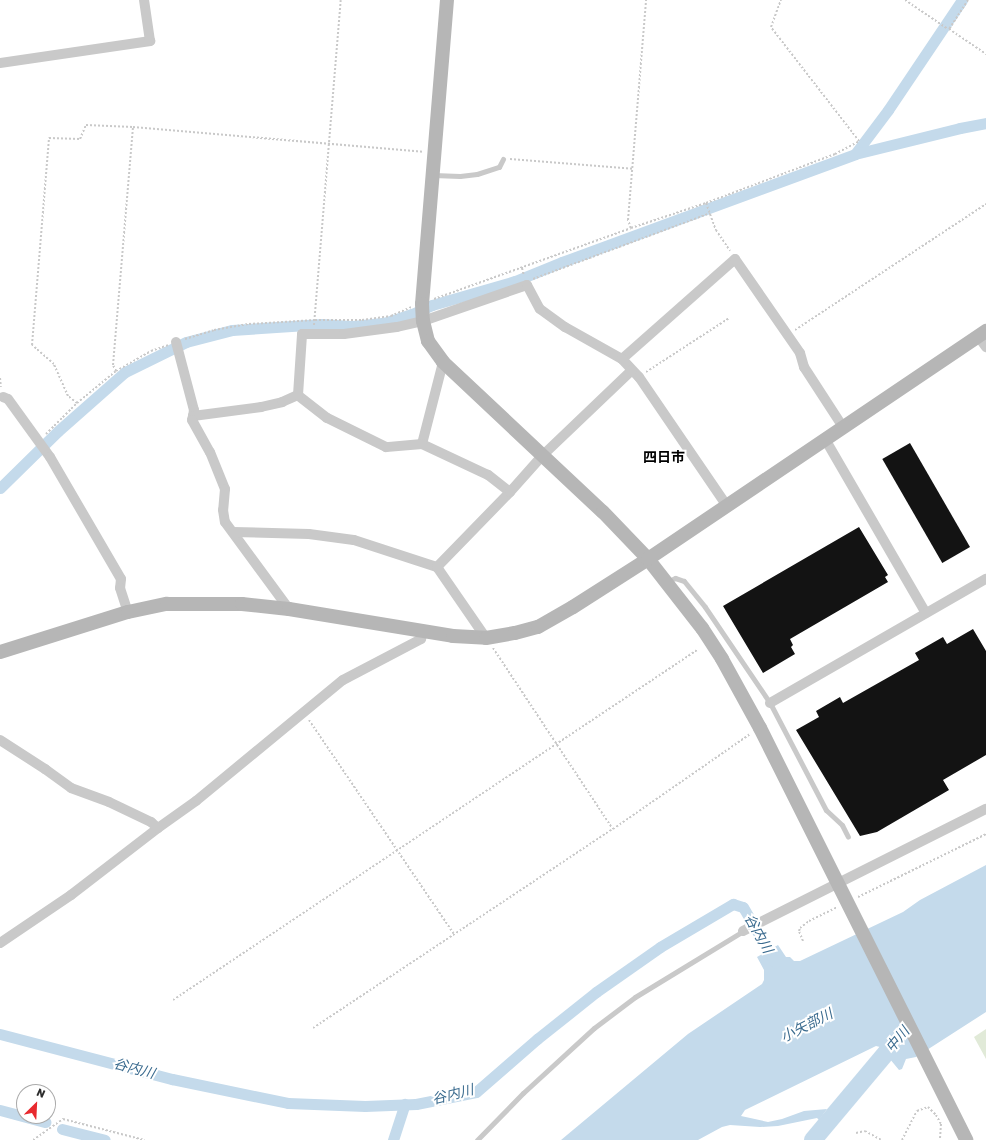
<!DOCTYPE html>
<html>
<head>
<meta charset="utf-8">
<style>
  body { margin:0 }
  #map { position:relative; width:986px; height:1140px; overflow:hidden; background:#fff; font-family:Rubik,"Noto Sans JP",sans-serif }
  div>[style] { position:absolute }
  .green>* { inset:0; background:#e1ead8 }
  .water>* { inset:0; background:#c4daeb }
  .canal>* { height:11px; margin:-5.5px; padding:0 5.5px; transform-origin:5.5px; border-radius:5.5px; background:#c4daeb }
  .river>* { height:18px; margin:-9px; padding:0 9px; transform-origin:9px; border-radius:9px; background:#c4daeb }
  .building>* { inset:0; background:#131313; transform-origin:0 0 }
  .path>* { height:2px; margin-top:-1px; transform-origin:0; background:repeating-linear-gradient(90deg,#c9c9c9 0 2px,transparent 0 4px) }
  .lane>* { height:5px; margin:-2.5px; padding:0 2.5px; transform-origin:2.5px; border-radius:2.5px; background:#c9c9c9 }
  .street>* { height:10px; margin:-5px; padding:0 5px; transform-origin:5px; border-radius:5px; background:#c9c9c9 }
  .secondary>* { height:14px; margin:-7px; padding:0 7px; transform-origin:7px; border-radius:7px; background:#b6b6b6 }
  span { translate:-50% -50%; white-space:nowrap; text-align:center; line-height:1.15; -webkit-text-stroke:4px #fff; paint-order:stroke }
  .neighbourhood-label { font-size:14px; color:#000; font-weight:700 }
  .water-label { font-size:14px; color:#396a8e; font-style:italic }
  .north { position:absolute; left:16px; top:1084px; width:40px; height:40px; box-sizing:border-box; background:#fff; border:1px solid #ababab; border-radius:50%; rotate:24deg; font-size:11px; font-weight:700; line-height:16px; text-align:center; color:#2c2c2c }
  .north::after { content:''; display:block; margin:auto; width:14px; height:18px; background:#e8292e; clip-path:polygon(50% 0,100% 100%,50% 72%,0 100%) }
</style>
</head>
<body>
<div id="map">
  <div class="green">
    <div style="clip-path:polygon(986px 1029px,986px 1059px,974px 1037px)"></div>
  </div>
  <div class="water">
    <div style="clip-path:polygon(986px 865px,986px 1012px,916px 1057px,906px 1059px,902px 1069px,899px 1070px,880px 1047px,876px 1046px,745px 1110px,741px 1116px,768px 1122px,782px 1119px,804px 1111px,827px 1109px,819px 1120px,817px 1118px,778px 1126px,760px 1127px,730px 1125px,722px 1127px,698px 1140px,561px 1140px,688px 1034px,762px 984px,764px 980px,764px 970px,757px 957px,778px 945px,786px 957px,790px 957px,794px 961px,800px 961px,903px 912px,920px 900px)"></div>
  </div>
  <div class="canal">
    <div style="left:855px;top:154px;width:55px;rotate:-53.1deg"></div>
    <div style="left:888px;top:110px;width:133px;rotate:-56.1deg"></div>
    <div style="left:0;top:488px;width:81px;rotate:-44.5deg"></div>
    <div style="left:58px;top:431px;width:89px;rotate:-41.4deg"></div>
    <div style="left:125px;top:372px;width:68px;rotate:-26.2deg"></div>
    <div style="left:186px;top:342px;width:48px;rotate:-14.6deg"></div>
    <div style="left:232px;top:330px;width:90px;rotate:-3.8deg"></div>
    <div style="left:322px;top:324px;width:31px;rotate:4deg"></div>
    <div style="left:353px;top:326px;width:31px;rotate:-6deg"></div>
    <div style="left:384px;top:323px;width:29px;rotate:-18deg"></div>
    <div style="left:412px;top:314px;width:22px;rotate:-24deg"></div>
    <div style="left:432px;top:305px;width:86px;rotate:-16.1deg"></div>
    <div style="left:515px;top:281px;width:51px;rotate:-22deg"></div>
    <div style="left:562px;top:262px;width:312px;rotate:-20.2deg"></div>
    <div style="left:855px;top:154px;width:108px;rotate:-13.9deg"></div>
    <div style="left:960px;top:128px;width:26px;rotate:-11deg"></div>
    <div style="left:0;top:1034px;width:178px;rotate:14.7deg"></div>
    <div style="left:172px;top:1079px;width:118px;rotate:11.7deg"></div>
    <div style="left:288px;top:1103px;width:77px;rotate:2.2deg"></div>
    <div style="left:365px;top:1106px;width:51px;rotate:-2.2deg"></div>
    <div style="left:416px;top:1104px;width:61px;rotate:-11.3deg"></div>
    <div style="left:476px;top:1092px;width:81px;rotate:-41deg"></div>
    <div style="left:537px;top:1039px;width:75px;rotate:-38.5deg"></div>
    <div style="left:596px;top:992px;width:78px;rotate:-35.1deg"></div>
    <div style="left:660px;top:947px;width:85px;rotate:-30.5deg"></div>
    <div style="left:733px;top:904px;width:10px;rotate:17deg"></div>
    <div style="left:743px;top:907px;width:64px;rotate:59.8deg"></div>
    <div style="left:0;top:1110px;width:47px;rotate:14.9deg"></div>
    <div style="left:62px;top:1129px;width:44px;rotate:14.3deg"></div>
    <div style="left:393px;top:1140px;width:38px;rotate:-72deg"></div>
  </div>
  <div class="river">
    <div style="left:813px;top:1140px;width:137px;rotate:-50deg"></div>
  </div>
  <div class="building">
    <div style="left:910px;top:443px;width:120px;height:32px;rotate:60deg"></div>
    <div style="clip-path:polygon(859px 527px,888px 575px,885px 577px,888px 582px,790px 639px,793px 645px,791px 647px,795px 654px,763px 673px,723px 606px)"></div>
    <div style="clip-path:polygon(973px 629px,986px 651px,986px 755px,943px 780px,949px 790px,877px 832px,860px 836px,796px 730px,819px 717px,816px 711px,840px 697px,843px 703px,919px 660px,915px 653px,943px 637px,947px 644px)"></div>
  </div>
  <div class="path">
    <div style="left:905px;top:0;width:52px;rotate:34deg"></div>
    <div style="left:968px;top:0;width:35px;rotate:123deg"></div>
    <div style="left:949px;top:29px;width:45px;rotate:34deg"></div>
    <div style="left:510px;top:159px;width:123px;rotate:4.6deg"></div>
    <div style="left:706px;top:203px;width:138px;rotate:-20.8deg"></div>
    <div style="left:835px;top:154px;width:27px;rotate:-28deg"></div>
    <div style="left:859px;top:141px;width:144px;rotate:-127.7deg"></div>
    <div style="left:771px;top:27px;width:29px;rotate:-70deg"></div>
    <div style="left:631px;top:228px;width:79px;rotate:-18.4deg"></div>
    <div style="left:706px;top:203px;width:29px;rotate:70deg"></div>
    <div style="left:716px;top:230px;width:25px;rotate:56deg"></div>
    <div style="left:522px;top:268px;width:8px;rotate:76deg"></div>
    <div style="left:533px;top:279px;width:189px;rotate:-20.4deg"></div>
    <div style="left:434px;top:299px;width:209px;rotate:-19.8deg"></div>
    <div style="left:631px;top:228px;width:9px;rotate:-111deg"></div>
    <div style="left:628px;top:220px;width:221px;rotate:-85.3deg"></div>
    <div style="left:314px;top:325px;width:326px;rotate:-85.3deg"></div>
    <div style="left:795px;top:330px;width:229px;rotate:-33.4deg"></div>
    <div style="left:185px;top:339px;width:30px;rotate:-17deg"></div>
    <div style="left:214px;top:330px;width:36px;rotate:-10deg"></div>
    <div style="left:249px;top:324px;width:66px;rotate:-3.5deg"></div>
    <div style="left:315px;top:320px;width:47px"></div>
    <div style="left:362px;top:320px;width:29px;rotate:-8deg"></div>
    <div style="left:391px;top:316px;width:22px;rotate:-24deg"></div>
    <div style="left:116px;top:371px;width:7px;rotate:-117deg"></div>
    <div style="left:113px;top:365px;width:239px;rotate:-85.2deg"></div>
    <div style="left:646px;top:372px;width:99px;rotate:-33deg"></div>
    <div style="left:0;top:378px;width:9px;rotate:84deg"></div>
    <div style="left:77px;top:403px;width:50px;rotate:-39.4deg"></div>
    <div style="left:116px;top:371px;width:40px;rotate:-29.7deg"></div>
    <div style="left:151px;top:351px;width:18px;rotate:-19deg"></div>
    <div style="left:46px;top:434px;width:44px;rotate:-45deg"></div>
    <div style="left:77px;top:403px;width:11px;rotate:-142deg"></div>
    <div style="left:68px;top:396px;width:35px;rotate:-114deg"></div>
    <div style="left:54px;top:364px;width:29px;rotate:-139deg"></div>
    <div style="left:32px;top:345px;width:208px;rotate:-85.3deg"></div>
    <div style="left:49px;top:138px;width:31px;rotate:2deg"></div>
    <div style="left:80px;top:139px;width:15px;rotate:-67deg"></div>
    <div style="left:86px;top:125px;width:47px;rotate:2.4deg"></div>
    <div style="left:133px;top:127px;width:291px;rotate:4.9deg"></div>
    <div style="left:493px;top:648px;width:217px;rotate:56.5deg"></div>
    <div style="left:309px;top:720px;width:258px;rotate:55.9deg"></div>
    <div style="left:858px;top:897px;width:143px;rotate:-26.2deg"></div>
    <div style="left:803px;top:941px;width:11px;rotate:-112deg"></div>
    <div style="left:799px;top:931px;width:3px;rotate:-72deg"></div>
    <div style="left:800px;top:928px;width:11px;rotate:-38deg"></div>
    <div style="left:809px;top:921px;width:32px;rotate:-26deg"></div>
    <div style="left:173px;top:1000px;width:630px;rotate:-33.74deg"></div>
    <div style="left:313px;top:1028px;width:360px;rotate:-33.6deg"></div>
    <div style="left:613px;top:829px;width:167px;rotate:-34.7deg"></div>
    <div style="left:856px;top:1133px;width:9px;rotate:-13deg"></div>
    <div style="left:865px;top:1131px;width:18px;rotate:29deg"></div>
    <div style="left:33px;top:1140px;width:37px;rotate:-35deg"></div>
    <div style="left:63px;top:1119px;width:84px;rotate:14.5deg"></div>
    <div style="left:902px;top:1140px;width:33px;rotate:-63deg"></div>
    <div style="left:917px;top:1111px;width:12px;rotate:-20deg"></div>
    <div style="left:928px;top:1107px;width:11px;rotate:45deg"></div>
    <div style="left:936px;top:1115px;width:10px;rotate:61deg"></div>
    <div style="left:941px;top:1124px;width:16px;rotate:94deg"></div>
  </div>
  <div class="lane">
    <div style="left:433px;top:175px;width:27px;rotate:2deg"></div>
    <div style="left:460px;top:176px;width:17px;rotate:-7deg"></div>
    <div style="left:477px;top:174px;width:23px;rotate:-18deg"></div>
    <div style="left:499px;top:167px;width:9px;rotate:-63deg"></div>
    <div style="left:666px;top:582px;width:10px;rotate:-24deg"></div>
    <div style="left:675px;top:578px;width:9px;rotate:18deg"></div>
    <div style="left:684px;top:581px;width:33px;rotate:51deg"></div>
    <div style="left:705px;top:607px;width:116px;rotate:55.9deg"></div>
    <div style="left:770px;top:703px;width:121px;rotate:62.4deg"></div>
    <div style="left:826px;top:810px;width:22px;rotate:43deg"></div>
    <div style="left:842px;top:825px;width:13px;rotate:63deg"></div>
    <div style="left:477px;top:1140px;width:66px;rotate:-45.6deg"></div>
    <div style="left:523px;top:1093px;width:96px;rotate:-42.5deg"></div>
    <div style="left:594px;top:1028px;width:51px;rotate:-37.1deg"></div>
    <div style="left:635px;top:997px;width:127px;rotate:-31.4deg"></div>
  </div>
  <div class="street">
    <div style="left:0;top:63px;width:152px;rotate:-8.3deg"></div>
    <div style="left:150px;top:41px;width:41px;rotate:-98.3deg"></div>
    <div style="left:978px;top:336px;width:14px;rotate:54deg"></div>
    <div style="left:176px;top:342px;width:70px;rotate:75.2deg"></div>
    <div style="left:194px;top:410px;width:6px;rotate:99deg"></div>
    <div style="left:193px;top:416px;width:69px;rotate:-7.5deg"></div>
    <div style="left:261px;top:407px;width:22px;rotate:-13deg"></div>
    <div style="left:282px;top:402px;width:17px;rotate:-24deg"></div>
    <div style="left:622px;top:359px;width:151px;rotate:-41.5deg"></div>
    <div style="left:735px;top:259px;width:114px;rotate:55.3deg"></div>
    <div style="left:800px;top:353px;width:15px;rotate:74deg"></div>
    <div style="left:804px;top:367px;width:72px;rotate:57deg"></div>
    <div style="left:3px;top:397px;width:5px;rotate:22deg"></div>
    <div style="left:8px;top:399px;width:72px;rotate:54.1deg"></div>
    <div style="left:50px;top:457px;width:141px;rotate:59.8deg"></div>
    <div style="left:121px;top:579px;width:9px;rotate:96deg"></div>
    <div style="left:120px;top:588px;width:25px;rotate:72deg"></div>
    <div style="left:193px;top:416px;width:4px;rotate:104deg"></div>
    <div style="left:192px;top:420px;width:37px;rotate:61deg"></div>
    <div style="left:210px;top:452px;width:40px;rotate:68deg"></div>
    <div style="left:225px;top:489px;width:21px;rotate:95deg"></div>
    <div style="left:223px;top:510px;width:12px;rotate:81deg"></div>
    <div style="left:225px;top:522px;width:108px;rotate:53.7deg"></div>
    <div style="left:825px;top:439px;width:201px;rotate:59.9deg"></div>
    <div style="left:422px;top:444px;width:85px;rotate:-75.6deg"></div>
    <div style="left:510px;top:492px;width:28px;rotate:-142deg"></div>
    <div style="left:488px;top:475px;width:73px;rotate:-154.8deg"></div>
    <div style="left:422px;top:444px;width:36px;rotate:175deg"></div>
    <div style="left:386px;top:447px;width:66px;rotate:-153.8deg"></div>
    <div style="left:327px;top:418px;width:37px;rotate:-142deg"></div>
    <div style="left:298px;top:395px;width:61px;rotate:-86.2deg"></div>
    <div style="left:302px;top:334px;width:42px"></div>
    <div style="left:344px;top:334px;width:53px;rotate:-7.5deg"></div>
    <div style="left:397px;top:327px;width:27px;rotate:-13deg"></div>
    <div style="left:423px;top:321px;width:110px;rotate:-19.1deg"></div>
    <div style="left:527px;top:285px;width:27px;rotate:62deg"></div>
    <div style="left:540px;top:309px;width:31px;rotate:36deg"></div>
    <div style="left:565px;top:327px;width:65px;rotate:29.3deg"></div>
    <div style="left:622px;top:359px;width:25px;rotate:47deg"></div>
    <div style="left:639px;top:377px;width:156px;rotate:55.7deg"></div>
    <div style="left:233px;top:532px;width:76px;rotate:1.5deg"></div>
    <div style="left:309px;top:534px;width:45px;rotate:7.6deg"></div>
    <div style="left:354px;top:540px;width:87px;rotate:18deg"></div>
    <div style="left:437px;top:567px;width:86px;rotate:55.4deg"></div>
    <div style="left:437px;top:567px;width:105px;rotate:-45.8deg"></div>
    <div style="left:510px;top:492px;width:48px;rotate:-48.4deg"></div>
    <div style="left:542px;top:456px;width:124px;rotate:-43.7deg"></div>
    <div style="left:770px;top:703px;width:249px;rotate:-29.9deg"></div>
    <div style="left:0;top:740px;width:54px;rotate:32.8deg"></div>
    <div style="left:45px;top:769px;width:32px;rotate:36deg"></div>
    <div style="left:71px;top:788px;width:40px;rotate:20.2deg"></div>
    <div style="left:109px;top:802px;width:47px;rotate:25.5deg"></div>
    <div style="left:151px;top:822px;width:9px;rotate:41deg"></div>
    <div style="left:743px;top:931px;width:272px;rotate:-26.7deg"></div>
    <div style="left:0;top:943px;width:86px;rotate:-34.1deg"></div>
    <div style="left:71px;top:895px;width:110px;rotate:-37.6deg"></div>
    <div style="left:158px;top:828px;width:47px;rotate:-35.4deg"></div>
    <div style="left:196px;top:801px;width:190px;rotate:-39.5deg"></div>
    <div style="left:343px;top:680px;width:88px;rotate:-27.7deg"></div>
    <div style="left:421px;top:639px;width:7px;rotate:-74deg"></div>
  </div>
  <div class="secondary">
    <div style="left:447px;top:0;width:305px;rotate:94.7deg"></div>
    <div style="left:422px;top:304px;width:17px;rotate:87deg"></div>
    <div style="left:423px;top:321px;width:21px;rotate:76deg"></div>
    <div style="left:428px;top:341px;width:26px;rotate:54deg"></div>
    <div style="left:443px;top:362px;width:219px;rotate:43.2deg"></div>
    <div style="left:603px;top:512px;width:65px;rotate:46.2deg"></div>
    <div style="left:648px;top:559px;width:88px;rotate:52deg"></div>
    <div style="left:702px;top:628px;width:37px;rotate:57deg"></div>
    <div style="left:722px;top:659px;width:79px;rotate:61.2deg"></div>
    <div style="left:760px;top:728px;width:461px;rotate:63.4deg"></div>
    <div style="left:0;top:652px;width:134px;rotate:-17.4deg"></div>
    <div style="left:128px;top:612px;width:40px;rotate:-12deg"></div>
    <div style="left:167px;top:604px;width:75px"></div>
    <div style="left:242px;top:604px;width:47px;rotate:6.1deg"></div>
    <div style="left:289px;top:609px;width:166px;rotate:9.3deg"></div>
    <div style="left:453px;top:636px;width:33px;rotate:3deg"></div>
    <div style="left:486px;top:638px;width:29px;rotate:-10deg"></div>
    <div style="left:515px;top:633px;width:24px;rotate:-15deg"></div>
    <div style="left:538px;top:627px;width:40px;rotate:-29.7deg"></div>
    <div style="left:573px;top:607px;width:89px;rotate:-32.6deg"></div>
    <div style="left:648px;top:559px;width:408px;rotate:-34deg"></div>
  </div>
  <div class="neighbourhood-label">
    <span style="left:664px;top:458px">四日市</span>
  </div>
  <div class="water-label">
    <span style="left:758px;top:934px;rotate:61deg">谷内川</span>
    <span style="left:807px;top:1026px;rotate:-27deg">小矢部川</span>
    <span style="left:898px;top:1040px;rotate:-50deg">中川</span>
    <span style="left:134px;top:1069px;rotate:15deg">谷内川</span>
    <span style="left:453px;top:1095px;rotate:-14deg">谷内川</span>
  </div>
  <div class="north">N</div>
</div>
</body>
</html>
